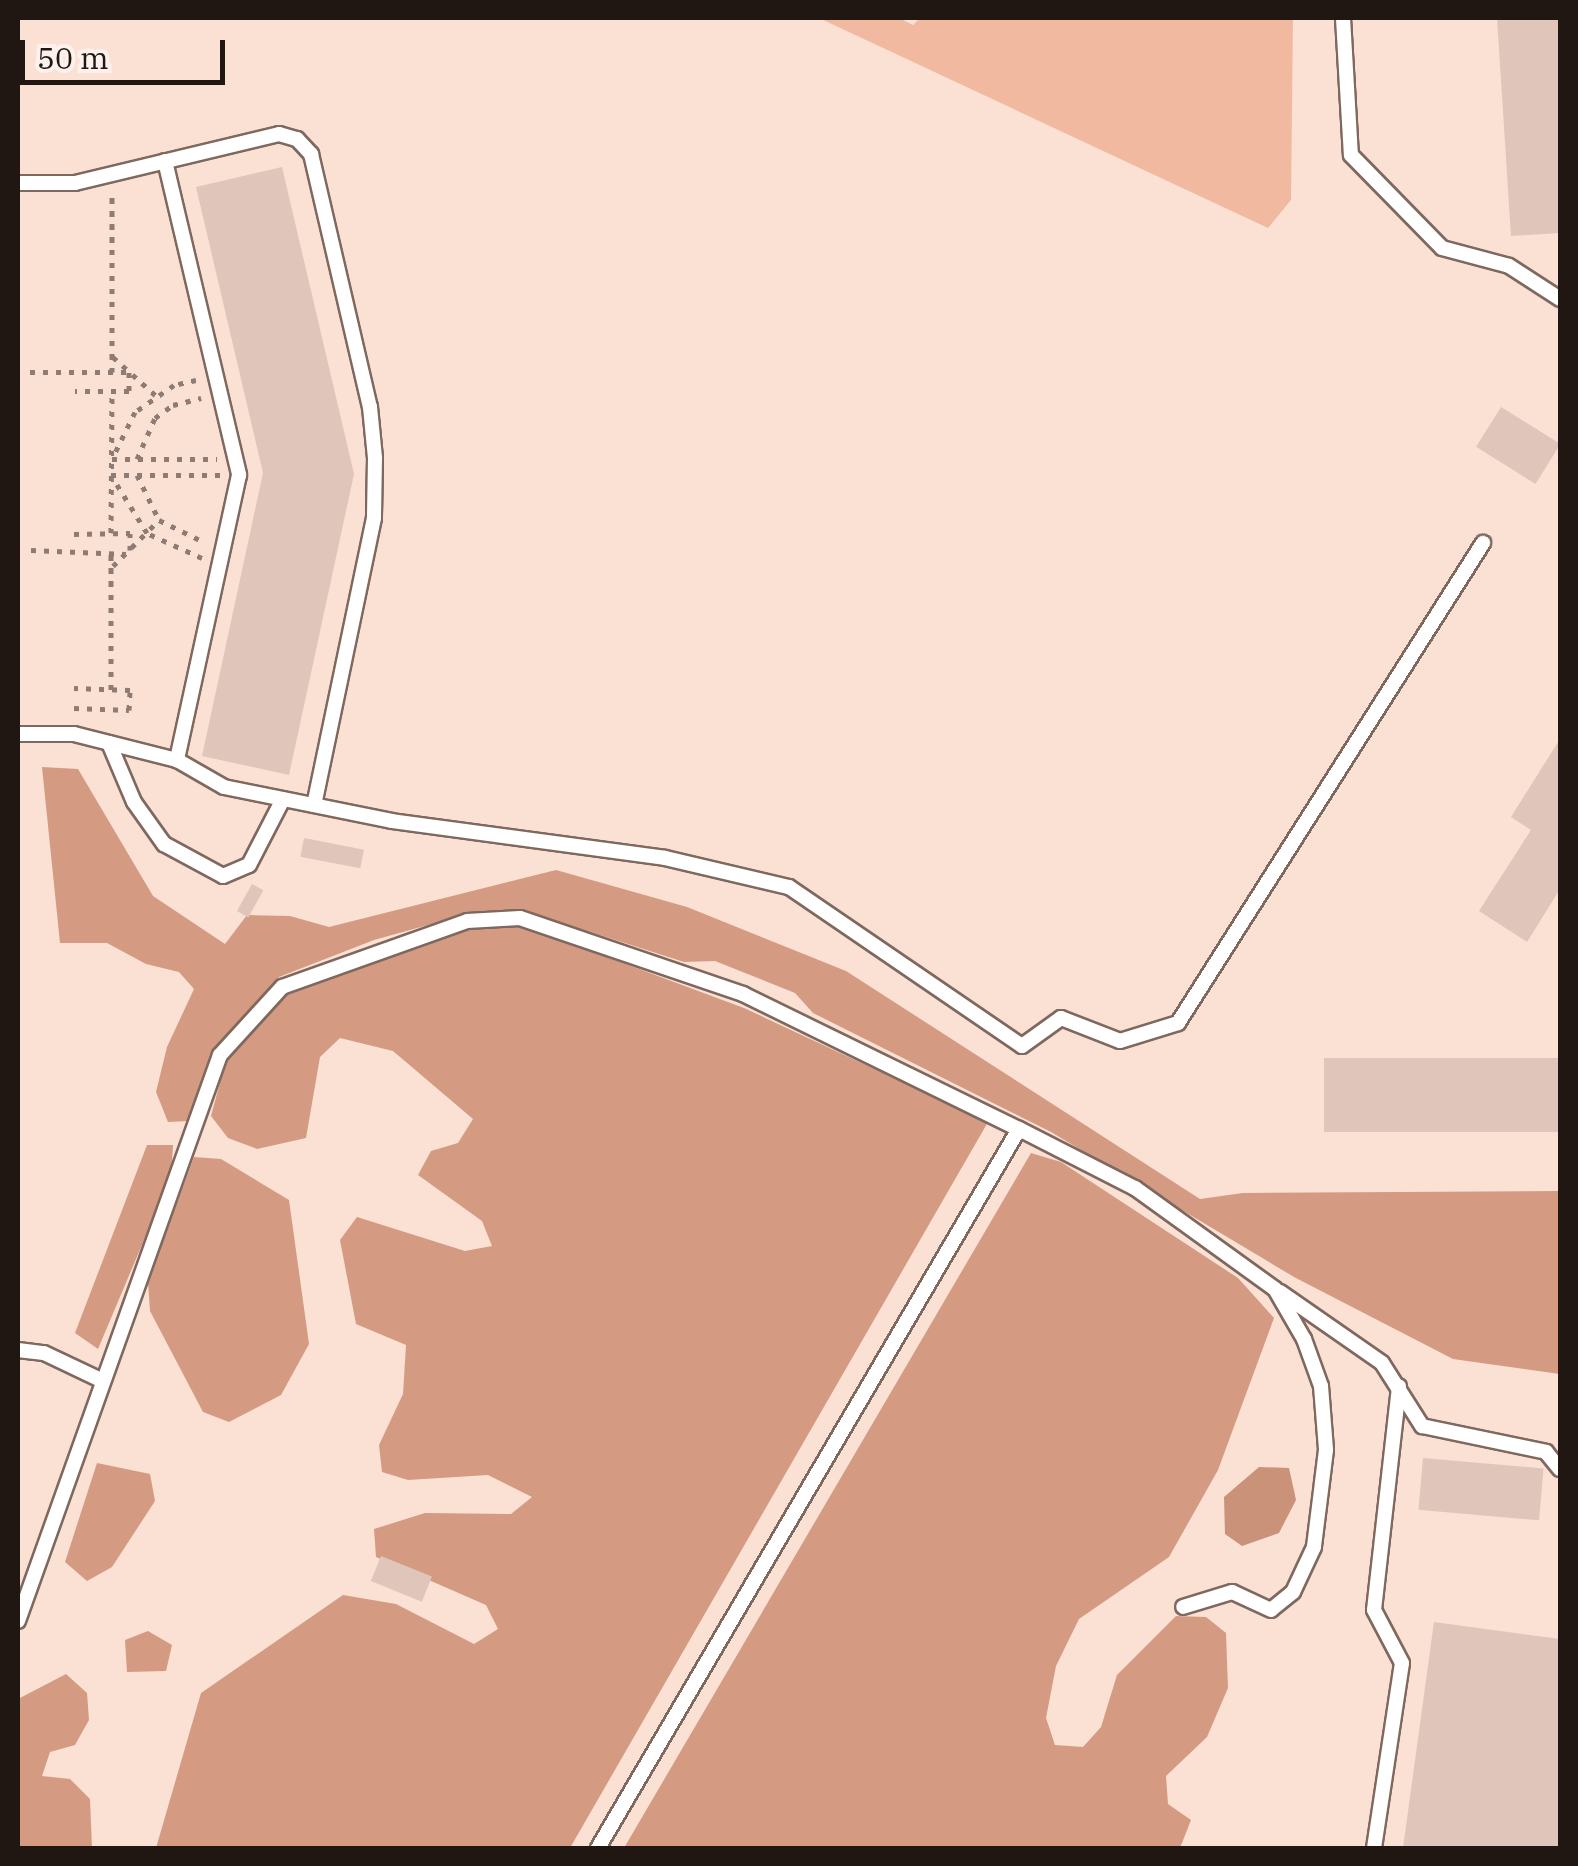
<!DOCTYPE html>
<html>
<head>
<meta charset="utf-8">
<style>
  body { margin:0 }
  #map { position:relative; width:1578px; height:1866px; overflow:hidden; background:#fbe0d4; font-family:"IBM Plex Serif",serif }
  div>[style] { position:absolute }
  .green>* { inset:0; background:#f0b9a0 }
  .forest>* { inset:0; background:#d49b82 }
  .water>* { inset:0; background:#ca9279 }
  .building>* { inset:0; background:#dfc5ba; transform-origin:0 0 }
  .path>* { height:5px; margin-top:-2.5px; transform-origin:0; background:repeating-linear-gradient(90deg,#8e7c74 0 5px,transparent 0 13px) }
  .roads { filter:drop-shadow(2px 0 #7f685e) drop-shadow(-2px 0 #7f685e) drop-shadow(0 2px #7f685e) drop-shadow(0 -2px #7f685e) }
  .lane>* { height:14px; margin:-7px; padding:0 7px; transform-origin:7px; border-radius:7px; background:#fff }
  span { translate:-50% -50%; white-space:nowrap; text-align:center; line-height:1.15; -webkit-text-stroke:9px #fcf1ec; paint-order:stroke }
  .frame { position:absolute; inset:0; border:20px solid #201713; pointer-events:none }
  .scale { position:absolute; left:20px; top:40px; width:205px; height:45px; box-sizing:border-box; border:5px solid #201713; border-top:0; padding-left:12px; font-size:30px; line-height:35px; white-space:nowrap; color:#201713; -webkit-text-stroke:8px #fcf1ec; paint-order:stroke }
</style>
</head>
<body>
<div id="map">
  <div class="green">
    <div style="clip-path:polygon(819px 18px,899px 18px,913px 25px,920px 18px,1293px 18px,1291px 200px,1268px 228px)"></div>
  </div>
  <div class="forest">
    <div style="clip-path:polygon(42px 767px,78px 769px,153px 896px,225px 944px,247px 915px,290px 916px,329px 927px,556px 870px,687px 907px,846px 971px,1200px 1199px,1243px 1193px,1560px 1191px,1560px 1374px,1453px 1359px,1294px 1277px,1051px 1132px,813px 1013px,795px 993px,715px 961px,684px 962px,522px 910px,471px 913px,374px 940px,279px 977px,213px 1053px,189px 1121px,168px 1122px,156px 1092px,167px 1047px,194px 989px,179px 972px,146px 964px,107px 943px,60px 943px)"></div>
    <div style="clip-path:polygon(507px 920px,744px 1008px,988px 1122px,570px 1848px,156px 1848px,201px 1693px,343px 1595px,396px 1604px,474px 1644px,498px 1629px,486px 1605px,376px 1557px,374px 1529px,425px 1513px,511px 1514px,532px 1497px,488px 1475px,408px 1480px,382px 1472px,379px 1445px,403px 1394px,406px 1345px,356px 1324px,340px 1240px,357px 1217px,465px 1251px,492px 1246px,482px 1221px,418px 1175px,431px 1151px,458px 1143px,473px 1119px,393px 1051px,340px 1038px,320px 1057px,306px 1138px,257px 1149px,228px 1138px,211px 1116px,225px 1064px,279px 998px,446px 930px)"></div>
    <div style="clip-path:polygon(147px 1145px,173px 1145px,171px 1176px,98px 1349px,75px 1333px)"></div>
    <div style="clip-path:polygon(1031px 1153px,1061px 1162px,1238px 1278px,1274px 1318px,1218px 1470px,1169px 1557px,1079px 1619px,1056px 1666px,1046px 1718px,1055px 1745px,1083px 1747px,1101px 1727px,1117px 1675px,1176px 1616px,1206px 1617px,1226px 1633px,1228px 1688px,1207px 1737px,1166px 1776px,1168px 1804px,1191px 1820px,1180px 1848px,624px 1848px)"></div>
    <div style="clip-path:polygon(194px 1157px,221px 1159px,289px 1200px,309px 1344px,281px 1395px,229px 1422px,203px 1412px,150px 1311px,148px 1282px)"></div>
    <div style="clip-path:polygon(97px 1463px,150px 1474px,155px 1501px,112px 1567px,87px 1581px,65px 1562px)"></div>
    <div style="clip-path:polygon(148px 1631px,172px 1645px,166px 1671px,127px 1672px,125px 1640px)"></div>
    <div style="clip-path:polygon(66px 1674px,87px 1693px,89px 1720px,75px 1745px,50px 1752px,42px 1776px,70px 1779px,90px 1799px,92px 1848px,18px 1848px,18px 1699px)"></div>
  </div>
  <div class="water">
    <div style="clip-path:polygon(1259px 1467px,1289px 1468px,1296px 1500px,1279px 1533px,1242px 1546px,1225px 1534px,1224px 1497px)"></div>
  </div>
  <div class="building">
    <div style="clip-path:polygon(1497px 18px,1560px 18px,1560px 233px,1511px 236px)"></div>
    <div style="clip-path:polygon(282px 167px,354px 474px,289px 775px,202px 756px,263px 473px,196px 187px)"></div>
    <div style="left:1501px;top:407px;width:70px;height:47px;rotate:32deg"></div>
    <div style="clip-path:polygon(1560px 739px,1560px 889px,1527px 942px,1479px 911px,1531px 830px,1511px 817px)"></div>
    <div style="left:304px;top:838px;width:61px;height:19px;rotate:11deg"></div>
    <div style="left:252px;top:884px;width:13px;height:31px;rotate:29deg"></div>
    <div style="left:1560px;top:1058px;width:74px;height:236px;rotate:90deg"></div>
    <div style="left:1423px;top:1458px;width:121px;height:52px;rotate:5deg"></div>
    <div style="left:381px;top:1556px;width:55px;height:27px;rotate:22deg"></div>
    <div style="clip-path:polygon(1434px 1622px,1560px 1639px,1559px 1848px,1403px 1848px)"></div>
  </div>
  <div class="path">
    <div style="left:113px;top:357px;width:57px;rotate:42.1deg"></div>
    <div style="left:30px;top:372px;width:99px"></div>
    <div style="left:129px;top:372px;width:19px;rotate:90deg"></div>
    <div style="left:129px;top:391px;width:54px;rotate:180deg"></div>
    <div style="left:112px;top:372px;width:180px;rotate:-90deg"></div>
    <div style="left:196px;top:380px;width:23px;rotate:167deg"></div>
    <div style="left:174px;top:385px;width:47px;rotate:145.3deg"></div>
    <div style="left:135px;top:412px;width:52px;rotate:116.1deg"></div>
    <div style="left:112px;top:459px;width:105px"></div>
    <div style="left:137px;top:459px;width:45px;rotate:-66.3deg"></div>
    <div style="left:155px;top:418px;width:22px;rotate:-36deg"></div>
    <div style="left:173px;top:405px;width:29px;rotate:-14deg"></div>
    <div style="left:137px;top:475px;width:50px;rotate:63.9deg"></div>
    <div style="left:159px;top:520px;width:50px;rotate:26.1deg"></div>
    <div style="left:111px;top:533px;width:142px;rotate:-89.6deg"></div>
    <div style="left:74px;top:534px;width:56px;rotate:-1deg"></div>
    <div style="left:130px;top:533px;width:17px;rotate:90deg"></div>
    <div style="left:31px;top:550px;width:95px;rotate:2.4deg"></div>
    <div style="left:202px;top:558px;width:60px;rotate:-155.6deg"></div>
    <div style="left:147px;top:533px;width:68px;rotate:-121.8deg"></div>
    <div style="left:111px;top:475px;width:109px"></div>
    <div style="left:113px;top:566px;width:64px;rotate:-45deg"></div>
    <div style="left:111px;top:690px;width:136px;rotate:-90deg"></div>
    <div style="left:74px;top:708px;width:55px;rotate:2.1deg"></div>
    <div style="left:129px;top:710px;width:20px;rotate:-87deg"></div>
    <div style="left:130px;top:690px;width:56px;rotate:-178deg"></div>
  </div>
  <div class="roads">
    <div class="lane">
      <div style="left:1343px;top:18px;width:137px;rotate:86.7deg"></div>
      <div style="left:1351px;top:155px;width:130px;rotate:45.6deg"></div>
      <div style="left:1442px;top:248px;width:69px;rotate:15deg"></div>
      <div style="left:1509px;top:266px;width:61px;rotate:32.9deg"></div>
      <div style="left:165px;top:161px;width:323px;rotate:76.7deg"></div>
      <div style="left:239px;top:475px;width:292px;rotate:102.3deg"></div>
      <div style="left:18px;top:183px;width:57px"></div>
      <div style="left:75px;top:183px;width:210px;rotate:-13.5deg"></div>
      <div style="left:279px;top:134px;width:19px;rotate:16deg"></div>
      <div style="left:297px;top:139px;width:21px;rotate:47deg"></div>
      <div style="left:311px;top:154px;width:260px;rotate:76.9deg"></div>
      <div style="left:370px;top:407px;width:51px;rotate:84.4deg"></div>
      <div style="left:375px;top:458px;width:60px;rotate:91deg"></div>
      <div style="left:374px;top:518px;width:293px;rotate:101.8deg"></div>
      <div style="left:18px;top:734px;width:56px"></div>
      <div style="left:74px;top:734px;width:106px;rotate:14.2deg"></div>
      <div style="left:177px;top:760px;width:54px;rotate:29.9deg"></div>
      <div style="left:224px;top:787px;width:171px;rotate:11.4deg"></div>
      <div style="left:392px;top:821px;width:275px;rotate:7.7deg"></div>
      <div style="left:665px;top:858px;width:127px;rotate:13.2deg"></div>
      <div style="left:789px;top:887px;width:282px;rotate:34.3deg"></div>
      <div style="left:1022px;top:1046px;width:48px;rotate:-35.7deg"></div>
      <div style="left:1061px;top:1018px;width:63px;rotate:21.3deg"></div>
      <div style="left:1120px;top:1041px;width:61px;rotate:-17.2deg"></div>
      <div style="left:1178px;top:1023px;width:569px;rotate:-57.57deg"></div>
      <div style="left:109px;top:743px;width:64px;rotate:67deg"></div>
      <div style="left:134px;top:802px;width:52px;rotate:54.5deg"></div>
      <div style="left:164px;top:844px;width:67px;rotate:28.5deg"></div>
      <div style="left:223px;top:876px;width:28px;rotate:-23deg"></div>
      <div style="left:249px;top:865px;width:74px;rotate:-62.7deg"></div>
      <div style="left:1280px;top:1292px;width:124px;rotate:34.8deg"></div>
      <div style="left:1382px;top:1363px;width:75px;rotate:57.6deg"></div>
      <div style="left:1422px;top:1426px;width:127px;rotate:11.8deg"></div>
      <div style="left:1546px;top:1452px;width:22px;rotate:51deg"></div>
      <div style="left:18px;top:1350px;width:26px;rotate:7deg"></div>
      <div style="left:44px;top:1353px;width:65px;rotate:25.4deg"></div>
      <div style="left:18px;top:1621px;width:601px;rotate:-70.36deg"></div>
      <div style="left:220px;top:1055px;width:92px;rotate:-47.6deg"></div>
      <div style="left:282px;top:987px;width:196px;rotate:-19.6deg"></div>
      <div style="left:467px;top:921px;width:53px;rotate:-3.2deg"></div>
      <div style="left:520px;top:918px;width:236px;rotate:18.8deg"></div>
      <div style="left:743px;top:994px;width:307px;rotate:26.1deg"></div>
      <div style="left:1019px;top:1129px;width:130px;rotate:27deg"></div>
      <div style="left:1135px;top:1188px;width:173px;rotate:35.8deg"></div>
      <div style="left:1275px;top:1289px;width:58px;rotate:59.9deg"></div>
      <div style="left:1304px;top:1339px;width:50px;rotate:70.1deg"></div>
      <div style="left:1321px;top:1386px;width:64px;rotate:85.5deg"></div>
      <div style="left:1326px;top:1450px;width:98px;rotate:97.1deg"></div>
      <div style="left:1314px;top:1547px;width:50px;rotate:115deg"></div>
      <div style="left:1293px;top:1592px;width:28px;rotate:141deg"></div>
      <div style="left:1271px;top:1610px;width:43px;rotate:-155.2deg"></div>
      <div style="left:1232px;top:1592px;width:51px;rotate:163deg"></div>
      <div style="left:598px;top:1848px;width:833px;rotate:-59.65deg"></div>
      <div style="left:1374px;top:1848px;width:187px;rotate:-81.4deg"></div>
      <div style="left:1402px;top:1663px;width:60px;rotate:-117.8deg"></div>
      <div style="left:1374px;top:1610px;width:225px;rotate:-83.6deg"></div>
    </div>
  </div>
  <div class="frame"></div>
  <div class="scale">50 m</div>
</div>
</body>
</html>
